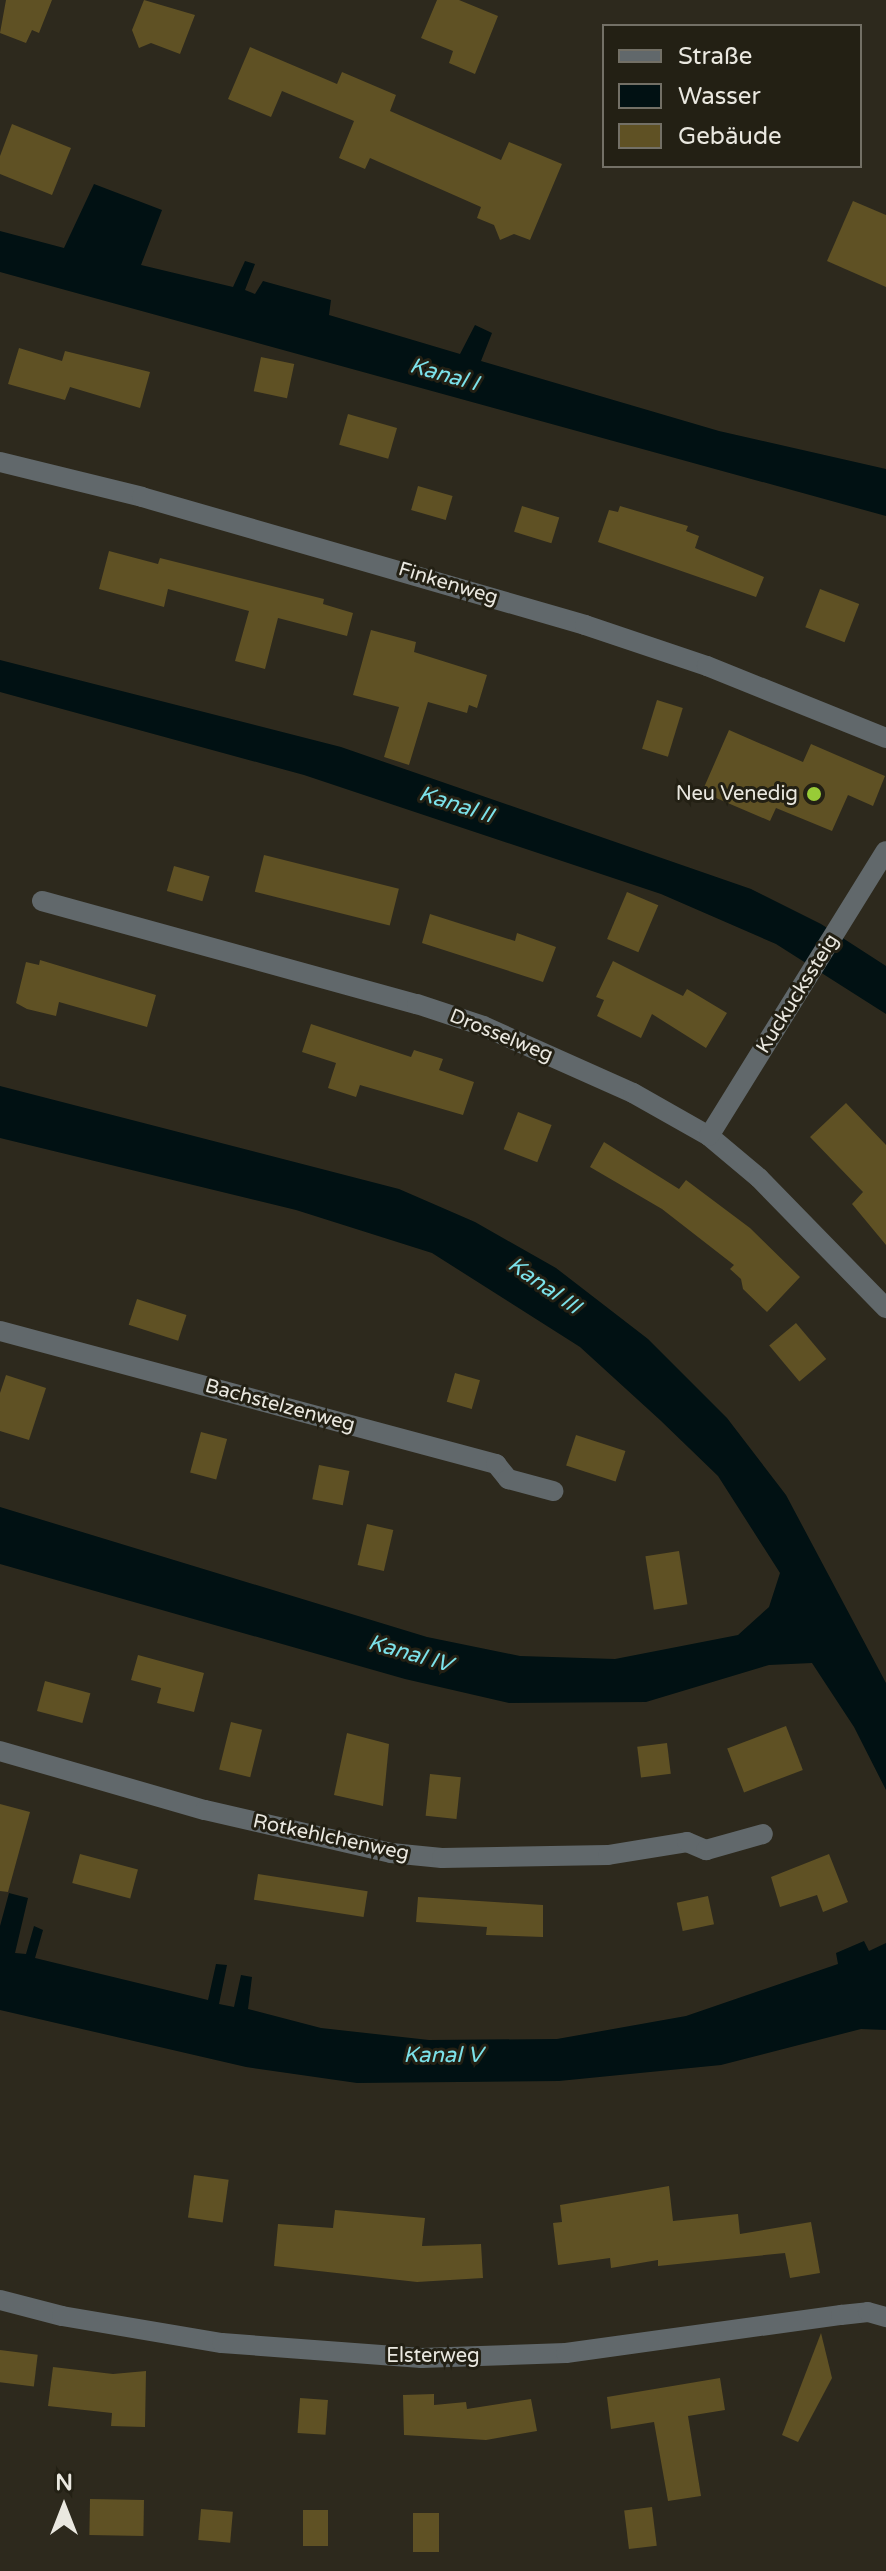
<!DOCTYPE html>
<html>
<head>
<meta charset="utf-8">
<style>
  body { margin:0 }
  #map { position:relative; width:886px; height:2571px; overflow:hidden; background:#2d291d; font-family:"Varela Round",sans-serif }
  div>[style] { position:absolute }
  .water>* { inset:0; background:#011113 }
  .building>* { inset:0; background:#5f5124; transform-origin:0 0 }
  .street>* { height:20px; margin:-10px; padding:0 10px; transform-origin:10px; border-radius:10px; background:#61686b }
  .dots>* { width:22px; height:22px; translate:-50% -50%; box-sizing:border-box; border:4px solid #232014; border-radius:50% }
  span { translate:-50% -50%; white-space:nowrap; text-align:center; line-height:1.15; -webkit-text-stroke:6px #232014; paint-order:stroke }
  .street-label { font-size:20px; color:#eae8e0 }
  .poi-label { font-size:20px; color:#eae8e0 }
  .right { translate:-100% -50%; text-align:right }
  .water-label { font-size:22px; color:#7ce2ea; font-style:italic }
  .legend { position:absolute; left:602px; top:24px; width:260px; height:144px; box-sizing:border-box; background:#232014; border:2px solid #737066; margin:0; padding:10px 14px; list-style:none; font-size:24px; color:#eae8e0 }
  .legend li { display:flex; align-items:center; gap:16px; height:40px }
  .legend b { width:40px; border:2px solid #737066 }
  .north { position:absolute; left:24px; top:2467px; width:80px; height:80px; -webkit-text-stroke:6px #232014; paint-order:stroke; rotate:0deg; font-size:22px; font-weight:700; line-height:32px; text-align:center; color:#eae8e0 }
  .north::after { content:''; display:block; margin:auto; width:28px; height:36px; background:#eae8e0; clip-path:polygon(50% 0,100% 100%,50% 72%,0 100%) }
</style>
</head>
<body>
<div id="map">
  <div class="water">
    <div style="clip-path:polygon(94px 184px,162px 210px,141px 265px,233px 287px,245px 261px,255px 264px,245px 290px,255px 294px,263px 281px,331px 300px,329px 315px,460px 354px,475px 325px,492px 333px,481px 361px,719px 431px,886px 469px,886px 516px,0 272px,0 231px,64px 248px)"></div>
    <div style="clip-path:polygon(0 660px,341px 747px,751px 889px,821px 924px,886px 966px,886px 1014px,776px 944px,661px 894px,304px 775px,0 692px)"></div>
    <div style="clip-path:polygon(0 1086px,399px 1189px,475px 1222px,556px 1268px,648px 1339px,727px 1418px,786px 1495px,886px 1683px,886px 1790px,854px 1727px,812px 1663px,769px 1665px,646px 1702px,509px 1703px,405px 1679px,0 1564px,0 1507px,427px 1637px,520px 1656px,615px 1659px,738px 1635px,769px 1607px,780px 1573px,718px 1476px,660px 1420px,580px 1347px,432px 1253px,296px 1210px,0 1138px)"></div>
    <div style="clip-path:polygon(9px 1893px,28px 1898px,15px 1953px,26px 1954px,34px 1926px,43px 1930px,35px 1958px,208px 2000px,216px 1964px,227px 1965px,219px 2004px,234px 2007px,241px 1975px,252px 1977px,248px 2009px,321px 2028px,429px 2040px,557px 2039px,686px 2016px,838px 1964px,836px 1953px,864px 1941px,869px 1951px,886px 1943px,886px 2030px,861px 2029px,721px 2065px,559px 2081px,357px 2083px,246px 2067px,0 2010px,0 1926px)"></div>
  </div>
  <div class="building">
    <div style="clip-path:polygon(6px 0,52px 0,39px 33px,32px 30px,26px 43px,0 33px)"></div>
    <div style="clip-path:polygon(144px 0,195px 15px,180px 54px,151px 43px,139px 48px,132px 30px)"></div>
    <div style="clip-path:polygon(437px 0,459px 0,498px 16px,475px 74px,449px 63px,453px 51px,421px 38px)"></div>
    <div style="clip-path:polygon(250px 47px,337px 84px,342px 72px,396px 95px,390px 111px,501px 160px,509px 142px,562px 164px,530px 240px,514px 234px,500px 240px,494px 225px,477px 218px,481px 207px,370px 158px,365px 169px,339px 158px,354px 121px,282px 91px,271px 117px,228px 99px)"></div>
    <div style="clip-path:polygon(12px 124px,71px 148px,52px 195px,0 174px,0 156px)"></div>
    <div style="clip-path:polygon(853px 201px,886px 215px,886px 287px,827px 261px)"></div>
    <div style="clip-path:polygon(19px 348px,62px 361px,65px 351px,150px 372px,140px 408px,70px 387px,65px 400px,8px 384px)"></div>
    <div style="left:261px;top:357px;width:34px;height:35px;rotate:12deg"></div>
    <div style="left:348px;top:414px;width:51px;height:32px;rotate:16deg"></div>
    <div style="left:418px;top:486px;width:36px;height:25px;rotate:16deg"></div>
    <div style="left:522px;top:506px;width:39px;height:27px;rotate:17deg"></div>
    <div style="clip-path:polygon(620px 506px,688px 526px,686px 531px,699px 536px,695px 548px,764px 577px,756px 597px,598px 542px,609px 510px,618px 512px)"></div>
    <div style="clip-path:polygon(109px 551px,158px 564px,160px 558px,324px 599px,323px 604px,353px 613px,347px 636px,278px 618px,265px 669px,235px 661px,249px 611px,168px 589px,164px 607px,99px 589px)"></div>
    <div style="left:820px;top:589px;width:42px;height:41px;rotate:21deg"></div>
    <div style="clip-path:polygon(371px 630px,416px 642px,414px 652px,487px 675px,477px 708px,469px 705px,467px 713px,428px 702px,409px 765px,384px 757px,399px 707px,353px 695px)"></div>
    <div style="left:657px;top:700px;width:27px;height:51px;rotate:17deg"></div>
    <div style="clip-path:polygon(729px 730px,803px 762px,811px 744px,885px 776px,873px 806px,848px 795px,832px 831px,776px 808px,770px 821px,702px 792px)"></div>
    <div style="left:264px;top:855px;width:139px;height:38px;rotate:14deg"></div>
    <div style="left:174px;top:866px;width:37px;height:26px;rotate:16deg"></div>
    <div style="left:627px;top:892px;width:34px;height:51px;rotate:23deg"></div>
    <div style="clip-path:polygon(430px 914px,515px 941px,517px 933px,556px 947px,543px 982px,422px 943px)"></div>
    <div style="clip-path:polygon(40px 960px,156px 995px,147px 1027px,59px 1002px,56px 1016px,27px 1009px,16px 1003px,26px 962px,39px 965px)"></div>
    <div style="clip-path:polygon(613px 961px,683px 996px,687px 989px,727px 1013px,706px 1048px,652px 1014px,641px 1038px,597px 1016px,604px 1000px,596px 997px)"></div>
    <div style="clip-path:polygon(311px 1024px,411px 1057px,414px 1050px,443px 1059px,439px 1070px,474px 1082px,463px 1115px,360px 1085px,356px 1097px,328px 1088px,336px 1063px,302px 1052px)"></div>
    <div style="clip-path:polygon(846px 1103px,886px 1145px,886px 1245px,852px 1204px,863px 1192px,810px 1137px)"></div>
    <div style="left:518px;top:1112px;width:36px;height:40px;rotate:21deg"></div>
    <div style="clip-path:polygon(604px 1142px,679px 1189px,686px 1180px,750px 1228px,800px 1277px,767px 1312px,743px 1289px,741px 1279px,730px 1269px,734px 1265px,662px 1209px,590px 1167px)"></div>
    <div style="left:137px;top:1299px;width:52px;height:27px;rotate:18deg"></div>
    <div style="left:796px;top:1323px;width:47px;height:35px;rotate:50deg"></div>
    <div style="left:455px;top:1373px;width:26px;height:30px;rotate:16deg"></div>
    <div style="clip-path:polygon(6px 1375px,46px 1388px,29px 1440px,0 1431px,0 1393px)"></div>
    <div style="left:201px;top:1432px;width:27px;height:42px;rotate:15deg"></div>
    <div style="left:576px;top:1435px;width:52px;height:32px;rotate:18deg"></div>
    <div style="left:319px;top:1465px;width:31px;height:35px;rotate:11deg"></div>
    <div style="left:367px;top:1524px;width:27px;height:42px;rotate:13deg"></div>
    <div style="left:679px;top:1551px;width:54px;height:34px;rotate:81deg"></div>
    <div style="clip-path:polygon(138px 1655px,204px 1673px,194px 1712px,157px 1703px,161px 1688px,131px 1680px)"></div>
    <div style="left:45px;top:1681px;width:47px;height:31px;rotate:15deg"></div>
    <div style="left:231px;top:1722px;width:32px;height:49px;rotate:14deg"></div>
    <div style="left:786px;top:1726px;width:47px;height:63px;rotate:69deg"></div>
    <div style="clip-path:polygon(347px 1733px,389px 1744px,383px 1806px,334px 1795px)"></div>
    <div style="left:667px;top:1743px;width:31px;height:30px;rotate:83deg"></div>
    <div style="left:430px;top:1774px;width:31px;height:42px;rotate:6deg"></div>
    <div style="clip-path:polygon(0 1804px,30px 1812px,8px 1892px,0 1891px)"></div>
    <div style="left:80px;top:1854px;width:60px;height:30px;rotate:15deg"></div>
    <div style="clip-path:polygon(829px 1854px,848px 1902px,823px 1912px,817px 1895px,780px 1907px,771px 1877px)"></div>
    <div style="left:258px;top:1874px;width:111px;height:26px;rotate:9deg"></div>
    <div style="left:708px;top:1896px;width:29px;height:32px;rotate:78deg"></div>
    <div style="clip-path:polygon(418px 1897px,543px 1905px,543px 1937px,486px 1935px,487px 1927px,416px 1922px)"></div>
    <div style="left:194px;top:2175px;width:35px;height:43px;rotate:8deg"></div>
    <div style="clip-path:polygon(669px 2186px,673px 2221px,738px 2214px,740px 2234px,811px 2222px,820px 2273px,790px 2278px,785px 2253px,658px 2266px,658px 2260px,611px 2268px,610px 2258px,558px 2265px,553px 2223px,562px 2222px,560px 2205px)"></div>
    <div style="clip-path:polygon(335px 2210px,425px 2218px,422px 2246px,481px 2244px,483px 2278px,417px 2282px,274px 2266px,278px 2224px,333px 2228px)"></div>
    <div style="clip-path:polygon(821px 2333px,832px 2378px,798px 2442px,782px 2435px)"></div>
    <div style="left:0;top:2350px;width:38px;height:32px;rotate:7deg"></div>
    <div style="clip-path:polygon(53px 2367px,113px 2374px,146px 2371px,145px 2427px,111px 2426px,112px 2413px,48px 2406px)"></div>
    <div style="clip-path:polygon(720px 2378px,725px 2410px,688px 2416px,701px 2496px,668px 2501px,654px 2422px,611px 2429px,607px 2397px)"></div>
    <div style="clip-path:polygon(434px 2394px,434px 2405px,466px 2402px,467px 2409px,531px 2399px,537px 2431px,486px 2440px,404px 2435px,403px 2395px)"></div>
    <div style="left:300px;top:2398px;width:28px;height:35px;rotate:4deg"></div>
    <div style="left:90px;top:2499px;width:54px;height:36px;rotate:1deg"></div>
    <div style="left:652px;top:2507px;width:39px;height:28px;rotate:83deg"></div>
    <div style="left:201px;top:2509px;width:32px;height:31px;rotate:5deg"></div>
    <div style="left:303px;top:2510px;width:25px;height:36px"></div>
    <div style="left:413px;top:2513px;width:26px;height:39px"></div>
  </div>
  <div class="street">
    <div style="left:0;top:462px;width:146px;rotate:13.8deg"></div>
    <div style="left:142px;top:497px;width:461px;rotate:16.1deg"></div>
    <div style="left:585px;top:625px;width:129px;rotate:18.6deg"></div>
    <div style="left:707px;top:666px;width:193px;rotate:21.9deg"></div>
    <div style="left:42px;top:901px;width:389px;rotate:15.4deg"></div>
    <div style="left:417px;top:1004px;width:70px;rotate:18.4deg"></div>
    <div style="left:483px;top:1026px;width:164px;rotate:24.1deg"></div>
    <div style="left:633px;top:1093px;width:87px;rotate:29.5deg"></div>
    <div style="left:709px;top:1136px;width:65px;rotate:40deg"></div>
    <div style="left:759px;top:1178px;width:182px;rotate:45.7deg"></div>
    <div style="left:709px;top:1136px;width:335px;rotate:-58.2deg"></div>
    <div style="left:0;top:1331px;width:514px;rotate:15.01deg"></div>
    <div style="left:496px;top:1464px;width:19px;rotate:51deg"></div>
    <div style="left:508px;top:1479px;width:47px;rotate:14.9deg"></div>
    <div style="left:0;top:1751px;width:213px;rotate:16.1deg"></div>
    <div style="left:205px;top:1810px;width:191px;rotate:13deg"></div>
    <div style="left:391px;top:1853px;width:51px;rotate:5.6deg"></div>
    <div style="left:442px;top:1858px;width:166px;rotate:-1deg"></div>
    <div style="left:608px;top:1855px;width:80px;rotate:-9.3deg"></div>
    <div style="left:687px;top:1842px;width:21px;rotate:23deg"></div>
    <div style="left:706px;top:1850px;width:59px;rotate:-15.7deg"></div>
    <div style="left:0;top:2300px;width:64px;rotate:14.5deg"></div>
    <div style="left:62px;top:2316px;width:162px;rotate:9.6deg"></div>
    <div style="left:222px;top:2343px;width:200px;rotate:4.3deg"></div>
    <div style="left:421px;top:2358px;width:145px;rotate:-2deg"></div>
    <div style="left:566px;top:2353px;width:278px;rotate:-7.9deg"></div>
    <div style="left:841px;top:2315px;width:27px;rotate:-6deg"></div>
    <div style="left:868px;top:2312px;width:19px;rotate:16deg"></div>
  </div>
  <div class="dots">
    <div style="left:814px;top:794px;background:#98cb37"></div>
  </div>
  <div class="street-label">
    <span style="left:448px;top:584px;rotate:17deg">Finkenweg</span>
    <span style="left:798px;top:994px;rotate:-58deg">Kuckuckssteig</span>
    <span style="left:501px;top:1036px;rotate:22deg">Drosselweg</span>
    <span style="left:280px;top:1406px;rotate:15deg">Bachstelzenweg</span>
    <span style="left:331px;top:1838px;rotate:12deg">Rotkehlchenweg</span>
    <span style="left:433px;top:2356px">Elsterweg</span>
  </div>
  <div class="poi-label">
    <span class="right" style="left:798px;top:794px">Neu Venedig</span>
  </div>
  <div class="water-label">
    <span style="left:444px;top:375px;rotate:16deg">Kanal I</span>
    <span style="left:456px;top:805px;rotate:18deg">Kanal II</span>
    <span style="left:544px;top:1286px;rotate:35deg">Kanal III</span>
    <span style="left:410px;top:1654px;rotate:16deg">Kanal IV</span>
    <span style="left:443px;top:2056px">Kanal V</span>
  </div>
  <ul class="legend">
  <li><b style="height:10px;background:#61686b"></b>Straße</li>
  <li><b style="height:22px;background:#011113"></b>Wasser</li>
  <li><b style="height:22px;background:#5f5124"></b>Gebäude</li>
  </ul>
  <div class="north">N</div>
</div>
</body>
</html>
